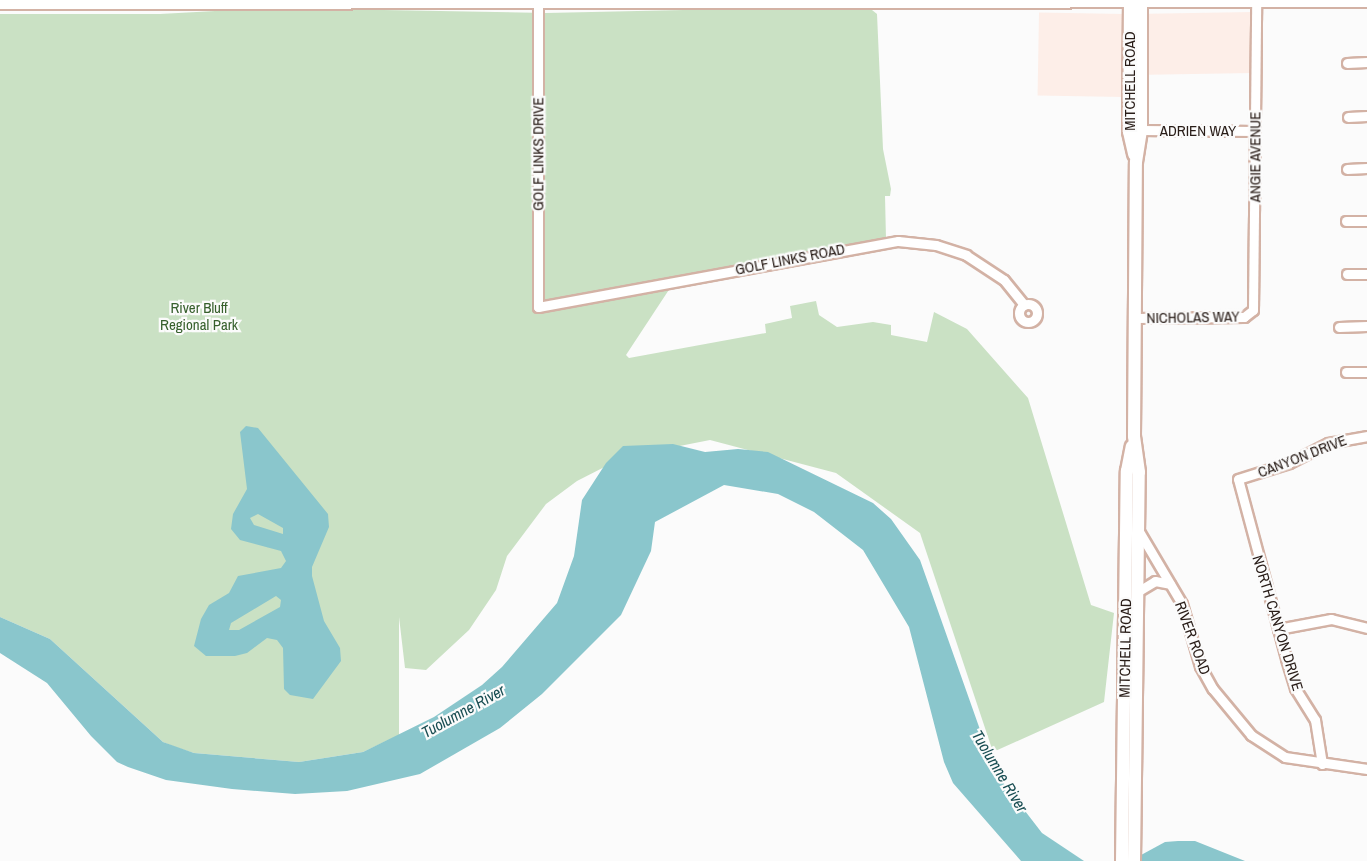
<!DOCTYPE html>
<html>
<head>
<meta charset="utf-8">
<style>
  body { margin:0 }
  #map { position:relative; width:1367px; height:861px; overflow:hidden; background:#fbfbfb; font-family:"Archivo Narrow",sans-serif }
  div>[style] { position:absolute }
  .commercial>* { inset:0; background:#fdeee8; transform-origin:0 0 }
  .green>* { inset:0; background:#cae1c4 }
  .water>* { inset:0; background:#8ac6cc }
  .roads { filter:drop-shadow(2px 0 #d3b2a5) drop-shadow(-2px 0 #d3b2a5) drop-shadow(0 2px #d3b2a5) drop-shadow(0 -2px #d3b2a5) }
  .minor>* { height:9px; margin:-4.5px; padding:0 4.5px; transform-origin:4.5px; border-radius:4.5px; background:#fff }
  .minor>.ring { margin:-4.5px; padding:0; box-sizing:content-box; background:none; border:9px solid #fff; border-radius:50% }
  .major>* { height:12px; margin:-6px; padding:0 6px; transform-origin:6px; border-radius:6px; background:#fff }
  span { translate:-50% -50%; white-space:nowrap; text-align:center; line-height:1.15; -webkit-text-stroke:4.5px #fbfbfb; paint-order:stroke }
  .street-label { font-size:15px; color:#281c17 }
  .park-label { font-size:15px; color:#37602d }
  .water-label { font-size:16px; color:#184d52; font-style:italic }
</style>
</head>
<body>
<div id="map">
  <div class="commercial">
    <div style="left:1252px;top:12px;width:61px;height:104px;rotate:89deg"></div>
    <div style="left:1124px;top:14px;width:83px;height:85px;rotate:91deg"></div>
  </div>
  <div class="green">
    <div style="clip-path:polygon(867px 6px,877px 14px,883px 149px,891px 189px,890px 196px,885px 196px,886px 239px,678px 276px,626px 355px,629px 358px,766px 333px,765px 324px,792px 318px,790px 306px,816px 301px,819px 315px,837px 327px,873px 322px,891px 325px,891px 335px,927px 342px,934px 312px,967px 329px,1028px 398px,1091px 605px,1114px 613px,1104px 702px,993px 752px,920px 533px,836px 473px,710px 440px,624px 457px,577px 481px,546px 504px,507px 556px,496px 590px,469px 630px,426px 670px,405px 668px,399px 617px,399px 735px,363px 752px,299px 762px,194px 753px,175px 747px,163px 742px,50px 639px,0 617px,0 14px,160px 14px,271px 8px,546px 13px)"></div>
  </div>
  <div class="water">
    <div style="clip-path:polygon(evenodd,246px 426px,258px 428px,328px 514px,329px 527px,312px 567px,312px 576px,324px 621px,340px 648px,341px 661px,313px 699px,290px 695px,284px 689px,283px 648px,277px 640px,267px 638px,247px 653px,235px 656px,206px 656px,194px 646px,201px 619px,209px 605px,229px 593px,238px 576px,281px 568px,286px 561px,281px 551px,240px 540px,231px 529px,233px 514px,247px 489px,240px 432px,246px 426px,258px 514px,283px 528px,283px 534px,254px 525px,250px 518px,258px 514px,246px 426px,276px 596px,281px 600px,280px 607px,239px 630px,229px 630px,231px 623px,276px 596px)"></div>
    <div style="clip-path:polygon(673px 444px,705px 452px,738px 449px,768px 452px,873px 503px,891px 519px,920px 560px,995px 772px,1042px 833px,1084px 861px,1021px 861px,953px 783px,944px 762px,909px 627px,863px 550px,814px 512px,778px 494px,724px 485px,655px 522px,651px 551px,621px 615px,542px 694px,500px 728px,420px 774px,347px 791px,295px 794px,232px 789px,166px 780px,128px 767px,117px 762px,91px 736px,47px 683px,0 653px,0 617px,50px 639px,163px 742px,194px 753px,299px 762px,363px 752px,434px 717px,482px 685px,502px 667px,557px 603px,574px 556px,582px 500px,606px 463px,623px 446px)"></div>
    <div style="clip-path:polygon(1178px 841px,1195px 841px,1245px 861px,1130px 861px,1165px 842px)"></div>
  </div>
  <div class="roads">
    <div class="minor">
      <div style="left:538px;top:2px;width:305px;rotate:90deg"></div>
      <div style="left:538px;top:307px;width:366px;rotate:-10.4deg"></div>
      <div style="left:898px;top:241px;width:38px;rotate:6deg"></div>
      <div style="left:936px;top:245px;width:32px;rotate:18deg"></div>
      <div style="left:966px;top:255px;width:45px;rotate:33.3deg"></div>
      <div style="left:1004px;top:280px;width:32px;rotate:51deg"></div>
      <div style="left:1347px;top:63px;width:20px;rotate:-3deg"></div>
      <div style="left:1348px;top:117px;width:19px;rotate:-3deg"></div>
      <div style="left:1141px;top:130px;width:114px;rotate:0.5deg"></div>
      <div style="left:1347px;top:169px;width:20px;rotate:-3deg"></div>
      <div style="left:1346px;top:221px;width:21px"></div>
      <div style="left:1347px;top:274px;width:20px"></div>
      <div class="ring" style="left:1019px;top:304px;width:9px;height:9px"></div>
      <div style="left:1135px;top:318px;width:109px;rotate:-0.5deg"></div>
      <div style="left:1244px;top:317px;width:11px;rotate:-38deg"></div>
      <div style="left:1253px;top:310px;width:310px;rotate:-89.4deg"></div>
      <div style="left:1339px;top:327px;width:28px;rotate:-2deg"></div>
      <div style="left:1346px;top:372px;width:21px"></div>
      <div style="left:1140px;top:533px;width:82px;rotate:59.4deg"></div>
      <div style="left:1182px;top:604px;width:65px;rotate:73.8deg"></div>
      <div style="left:1200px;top:666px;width:26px;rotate:61deg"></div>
      <div style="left:1213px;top:689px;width:60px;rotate:50.4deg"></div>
      <div style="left:1251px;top:735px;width:40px;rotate:32.9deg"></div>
      <div style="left:1285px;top:757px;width:83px;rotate:8.3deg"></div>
      <div style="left:1137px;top:592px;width:21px;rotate:-31deg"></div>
      <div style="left:1155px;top:581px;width:15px;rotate:11deg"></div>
      <div style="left:1278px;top:629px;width:54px;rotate:-10.7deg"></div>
      <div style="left:1331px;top:619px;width:37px;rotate:14deg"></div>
      <div style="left:1322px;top:764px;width:45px;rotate:-99deg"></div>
      <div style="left:1315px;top:720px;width:38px;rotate:-122deg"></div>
      <div style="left:1295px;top:688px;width:31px;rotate:-107deg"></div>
      <div style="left:1286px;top:658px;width:185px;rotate:-105deg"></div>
      <div style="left:1238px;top:479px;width:53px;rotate:-17.4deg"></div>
      <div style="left:1289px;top:463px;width:44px;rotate:-27.1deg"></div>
      <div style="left:1328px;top:443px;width:40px;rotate:-10deg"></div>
    </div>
    <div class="major">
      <div style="left:1130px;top:0;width:132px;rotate:90.4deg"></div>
      <div style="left:1129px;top:132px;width:23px;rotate:77deg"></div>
      <div style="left:0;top:3px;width:1367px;rotate:-0.08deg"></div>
      <div style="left:1122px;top:861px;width:390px;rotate:-89.3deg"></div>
      <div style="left:1127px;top:471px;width:25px;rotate:-79deg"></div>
      <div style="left:1134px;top:861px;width:389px;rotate:-89.3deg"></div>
      <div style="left:1139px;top:472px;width:36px;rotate:-98deg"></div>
      <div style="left:1134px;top:436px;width:274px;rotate:-89.6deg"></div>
      <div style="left:1136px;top:162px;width:32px;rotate:-81deg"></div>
      <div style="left:1141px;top:130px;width:130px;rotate:-90deg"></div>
    </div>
  </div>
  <div class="street-label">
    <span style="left:1130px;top:81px;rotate:-90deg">MITCHELL ROAD</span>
    <span style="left:1198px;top:131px">ADRIEN WAY</span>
    <span style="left:538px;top:154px;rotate:-90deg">GOLF LINKS DRIVE</span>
    <span style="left:1255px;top:157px;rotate:-90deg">ANGIE AVENUE</span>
    <span style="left:790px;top:259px;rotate:-11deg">GOLF LINKS ROAD</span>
    <span style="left:1193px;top:317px;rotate:-1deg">NICHOLAS WAY</span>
    <span style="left:1302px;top:456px;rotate:-21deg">CANYON DRIVE</span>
    <span style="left:1278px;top:623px;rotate:73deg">NORTH CANYON DRIVE</span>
    <span style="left:1193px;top:638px;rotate:70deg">RIVER ROAD</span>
    <span style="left:1125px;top:648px;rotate:-89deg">MITCHELL ROAD</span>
  </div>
  <div class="park-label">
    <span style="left:199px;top:316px">River Bluff<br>Regional Park</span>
  </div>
  <div class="water-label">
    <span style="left:463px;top:711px;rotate:-29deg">Tuolumne River</span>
    <span style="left:1000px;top:771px;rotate:59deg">Tuolumne River</span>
  </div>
</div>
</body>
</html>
